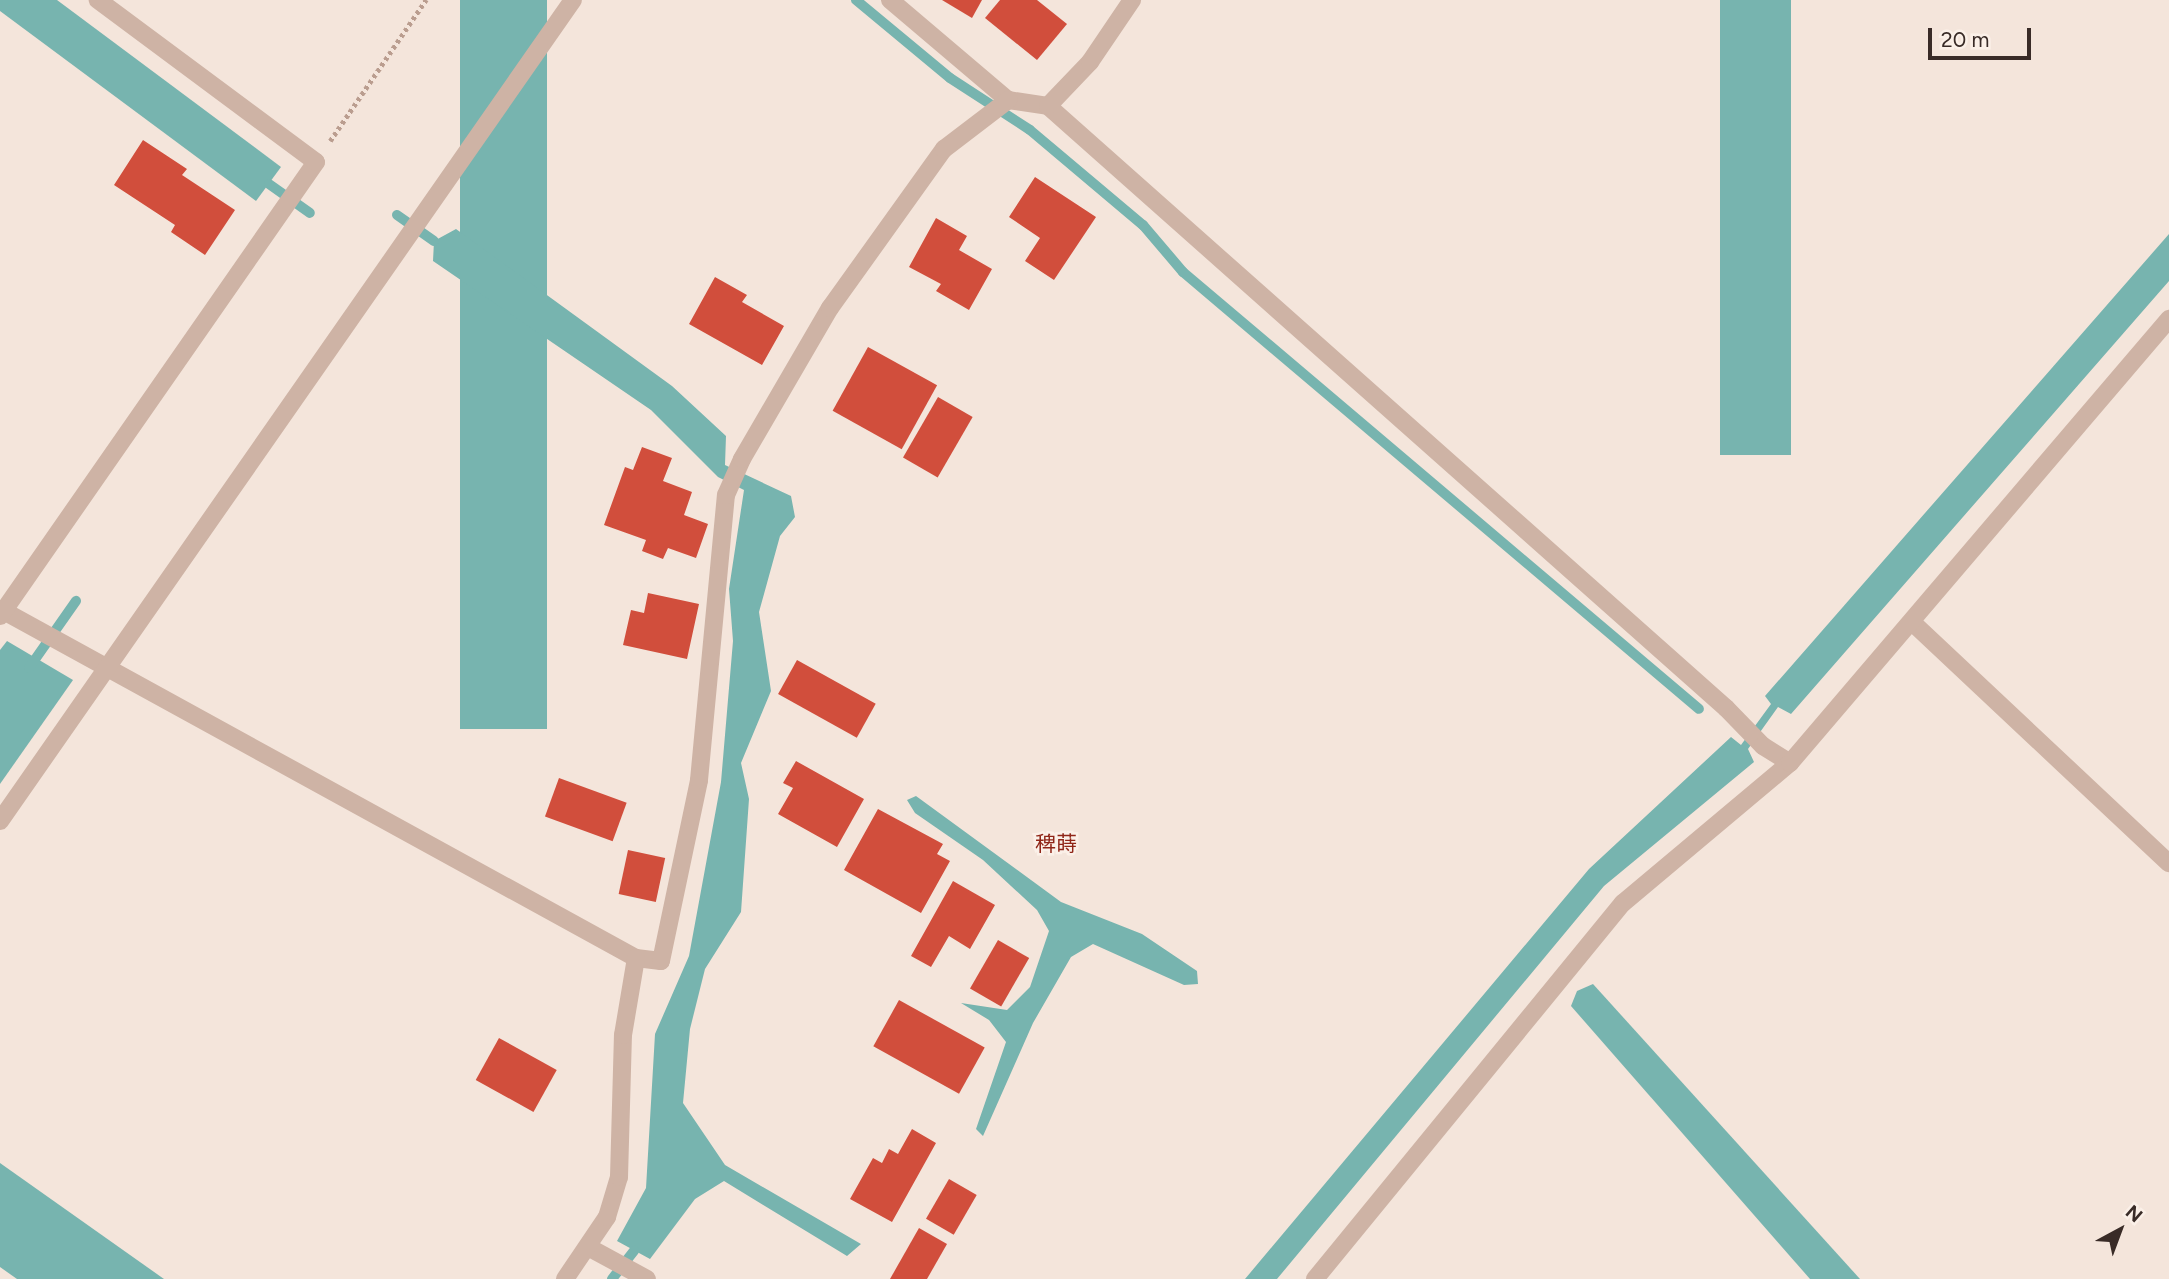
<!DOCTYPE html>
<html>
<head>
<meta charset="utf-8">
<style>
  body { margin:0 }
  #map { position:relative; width:2169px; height:1279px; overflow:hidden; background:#f4e5db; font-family:Figtree,"Noto Sans JP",sans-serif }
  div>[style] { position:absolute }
  .water>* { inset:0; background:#77b4af; transform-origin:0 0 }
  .stream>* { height:10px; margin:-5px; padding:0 5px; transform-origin:5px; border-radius:5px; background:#77b4af }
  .building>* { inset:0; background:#d14e3c; transform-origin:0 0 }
  .path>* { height:4.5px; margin-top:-2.25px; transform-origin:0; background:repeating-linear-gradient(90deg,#ba9d8f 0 3.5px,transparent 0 7px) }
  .minor>* { height:18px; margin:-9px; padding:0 9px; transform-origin:9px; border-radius:9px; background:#ceb3a5 }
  span { translate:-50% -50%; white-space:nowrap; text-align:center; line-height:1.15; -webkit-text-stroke:5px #fbf0e8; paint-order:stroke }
  .neighbourhood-label { font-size:21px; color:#902618 }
  .north { position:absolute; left:2085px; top:1195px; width:70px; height:70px; -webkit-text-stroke:5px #fbf0e8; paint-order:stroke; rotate:41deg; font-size:19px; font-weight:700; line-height:28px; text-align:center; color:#392b27 }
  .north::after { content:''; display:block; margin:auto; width:24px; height:32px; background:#392b27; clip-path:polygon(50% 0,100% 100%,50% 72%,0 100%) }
  .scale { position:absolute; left:1928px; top:28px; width:103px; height:32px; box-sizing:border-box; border:4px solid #392b27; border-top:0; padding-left:9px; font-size:21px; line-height:24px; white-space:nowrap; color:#392b27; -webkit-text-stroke:5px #fbf0e8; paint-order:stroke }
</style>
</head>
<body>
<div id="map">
  <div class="water">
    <div style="clip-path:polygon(0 0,57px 0,281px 167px,256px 201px,0 11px)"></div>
    <div style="left:460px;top:0;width:87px;height:729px"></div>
    <div style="left:1720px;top:0;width:71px;height:455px"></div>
    <div style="clip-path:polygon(456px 229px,672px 386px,726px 436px,725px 465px,791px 496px,795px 517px,780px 536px,759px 612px,771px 691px,741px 763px,749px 799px,741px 912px,705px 969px,690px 1029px,683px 1103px,725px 1165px,861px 1244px,847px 1256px,724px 1181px,695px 1199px,650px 1259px,617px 1241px,646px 1188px,655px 1034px,689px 956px,721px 782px,733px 641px,729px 589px,744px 490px,718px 477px,651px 410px,433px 261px,434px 241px)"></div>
    <div style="clip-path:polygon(2169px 234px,2169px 281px,1791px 714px,1778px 707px,1748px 749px,1754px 762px,1604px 886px,1277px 1279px,1245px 1279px,1589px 869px,1731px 737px,1741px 745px,1771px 704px,1765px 696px)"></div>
    <div style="clip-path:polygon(7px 641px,73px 680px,0 784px,0 650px)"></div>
    <div style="clip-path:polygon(916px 796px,1061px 902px,1142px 934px,1197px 971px,1198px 984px,1184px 985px,1093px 944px,1071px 957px,1033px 1023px,983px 1136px,976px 1129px,1006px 1042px,989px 1020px,961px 1003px,1007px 1010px,1030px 987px,1049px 931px,1037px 910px,983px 860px,915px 813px,907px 800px)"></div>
    <div style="clip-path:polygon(1593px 984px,1860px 1279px,1810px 1279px,1571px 1006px,1577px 991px)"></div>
    <div style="clip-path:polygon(0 1163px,164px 1279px,17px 1279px,0 1267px)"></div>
  </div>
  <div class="stream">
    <div style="left:856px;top:0;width:122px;rotate:39.7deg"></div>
    <div style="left:950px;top:78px;width:95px;rotate:33deg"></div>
    <div style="left:1030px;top:130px;width:148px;rotate:40.1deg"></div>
    <div style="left:1143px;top:225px;width:62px;rotate:49.6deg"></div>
    <div style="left:1183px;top:272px;width:676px;rotate:40.26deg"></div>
    <div style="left:269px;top:184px;width:50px;rotate:35.3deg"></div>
    <div style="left:397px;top:215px;width:45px;rotate:35.1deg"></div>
    <div style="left:29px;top:668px;width:82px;rotate:-55deg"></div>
    <div style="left:612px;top:1279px;width:36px;rotate:-52deg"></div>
  </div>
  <div class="building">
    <div style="clip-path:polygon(942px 0,982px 0,972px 18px)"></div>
    <div style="clip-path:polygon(1000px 0,1037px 0,1067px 24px,1037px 60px,985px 18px)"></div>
    <div style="clip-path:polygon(143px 140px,187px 169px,182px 175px,235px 210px,205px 255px,171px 232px,175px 225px,114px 185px)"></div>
    <div style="clip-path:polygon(1035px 177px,1096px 217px,1054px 280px,1025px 261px,1040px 238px,1009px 217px)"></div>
    <div style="clip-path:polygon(936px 218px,967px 236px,959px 250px,992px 269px,969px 310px,936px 291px,941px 284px,909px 267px)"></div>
    <div style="clip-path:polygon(715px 277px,747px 295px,742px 302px,784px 326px,762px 365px,689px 324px)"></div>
    <div style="left:868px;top:347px;width:79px;height:73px;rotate:29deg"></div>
    <div style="left:938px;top:397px;width:40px;height:70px;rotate:30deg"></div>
    <div style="clip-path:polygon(642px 447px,672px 458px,663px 481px,692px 492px,684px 515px,708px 524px,696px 558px,668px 548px,663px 559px,642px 551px,646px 540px,604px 525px,625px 467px,633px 470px)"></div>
    <div style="clip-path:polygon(648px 593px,699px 604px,687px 659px,623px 645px,631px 610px,644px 613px)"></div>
    <div style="left:797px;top:660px;width:90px;height:39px;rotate:29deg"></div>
    <div style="clip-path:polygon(796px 761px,864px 799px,837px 847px,778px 814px,793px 788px,783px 783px)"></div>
    <div style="left:559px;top:778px;width:72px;height:41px;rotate:20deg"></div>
    <div style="clip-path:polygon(878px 809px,943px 844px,937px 854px,950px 861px,921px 913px,844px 870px)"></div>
    <div style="left:628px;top:850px;width:38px;height:45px;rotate:12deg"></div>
    <div style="clip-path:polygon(953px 881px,995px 905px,970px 949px,949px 936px,931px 967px,911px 956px)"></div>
    <div style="left:998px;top:940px;width:36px;height:56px;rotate:30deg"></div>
    <div style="left:899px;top:1000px;width:98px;height:53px;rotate:29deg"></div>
    <div style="left:499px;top:1038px;width:66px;height:48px;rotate:29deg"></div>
    <div style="clip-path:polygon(912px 1129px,936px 1143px,892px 1222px,850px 1199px,873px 1158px,882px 1163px,889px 1149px,898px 1154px)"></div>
    <div style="left:949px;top:1179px;width:32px;height:46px;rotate:30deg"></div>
    <div style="clip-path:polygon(919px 1228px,947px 1244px,927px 1279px,890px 1279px)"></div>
  </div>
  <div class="path">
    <div style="left:330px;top:141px;width:171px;rotate:-55.8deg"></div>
  </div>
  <div class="minor">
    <div style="left:890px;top:0;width:155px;rotate:40.3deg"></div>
    <div style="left:1008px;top:100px;width:40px;rotate:8.5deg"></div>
    <div style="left:1048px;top:106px;width:907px;rotate:41.6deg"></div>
    <div style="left:1726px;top:708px;width:53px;rotate:45.8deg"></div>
    <div style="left:1763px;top:746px;width:32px;rotate:32deg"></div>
    <div style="left:1048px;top:106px;width:61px;rotate:-46.3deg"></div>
    <div style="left:1090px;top:62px;width:75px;rotate:-55.9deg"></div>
    <div style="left:0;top:609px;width:725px;rotate:28.76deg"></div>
    <div style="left:636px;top:958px;width:25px;rotate:7deg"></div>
    <div style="left:661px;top:961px;width:185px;rotate:-78.1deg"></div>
    <div style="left:699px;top:780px;width:286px;rotate:-84.6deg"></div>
    <div style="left:726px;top:495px;width:39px;rotate:-66deg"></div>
    <div style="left:742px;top:459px;width:175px;rotate:-59.8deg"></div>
    <div style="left:830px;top:308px;width:196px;rotate:-54.4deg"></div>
    <div style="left:944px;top:149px;width:81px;rotate:-37.4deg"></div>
    <div style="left:0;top:616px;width:553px;rotate:-55.16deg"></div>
    <div style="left:316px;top:162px;width:272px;rotate:-143.4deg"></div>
    <div style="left:1913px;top:623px;width:351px;rotate:43.2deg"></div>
    <div style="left:0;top:821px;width:1001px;rotate:-55.09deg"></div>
    <div style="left:588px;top:1247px;width:67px;rotate:28.5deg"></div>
    <div style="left:565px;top:1279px;width:75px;rotate:-55.9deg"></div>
    <div style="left:607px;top:1217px;width:42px;rotate:-73.3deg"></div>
    <div style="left:619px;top:1177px;width:142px;rotate:-88.4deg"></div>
    <div style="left:623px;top:1035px;width:78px;rotate:-80.4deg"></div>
    <div style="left:1315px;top:1279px;width:486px;rotate:-50.7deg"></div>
    <div style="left:1623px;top:903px;width:218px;rotate:-40deg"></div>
    <div style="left:1790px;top:763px;width:584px;rotate:-49.52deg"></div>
  </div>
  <div class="neighbourhood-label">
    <span style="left:1056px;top:844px">稗蒔</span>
  </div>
  <div class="north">N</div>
  <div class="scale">20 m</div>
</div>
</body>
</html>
